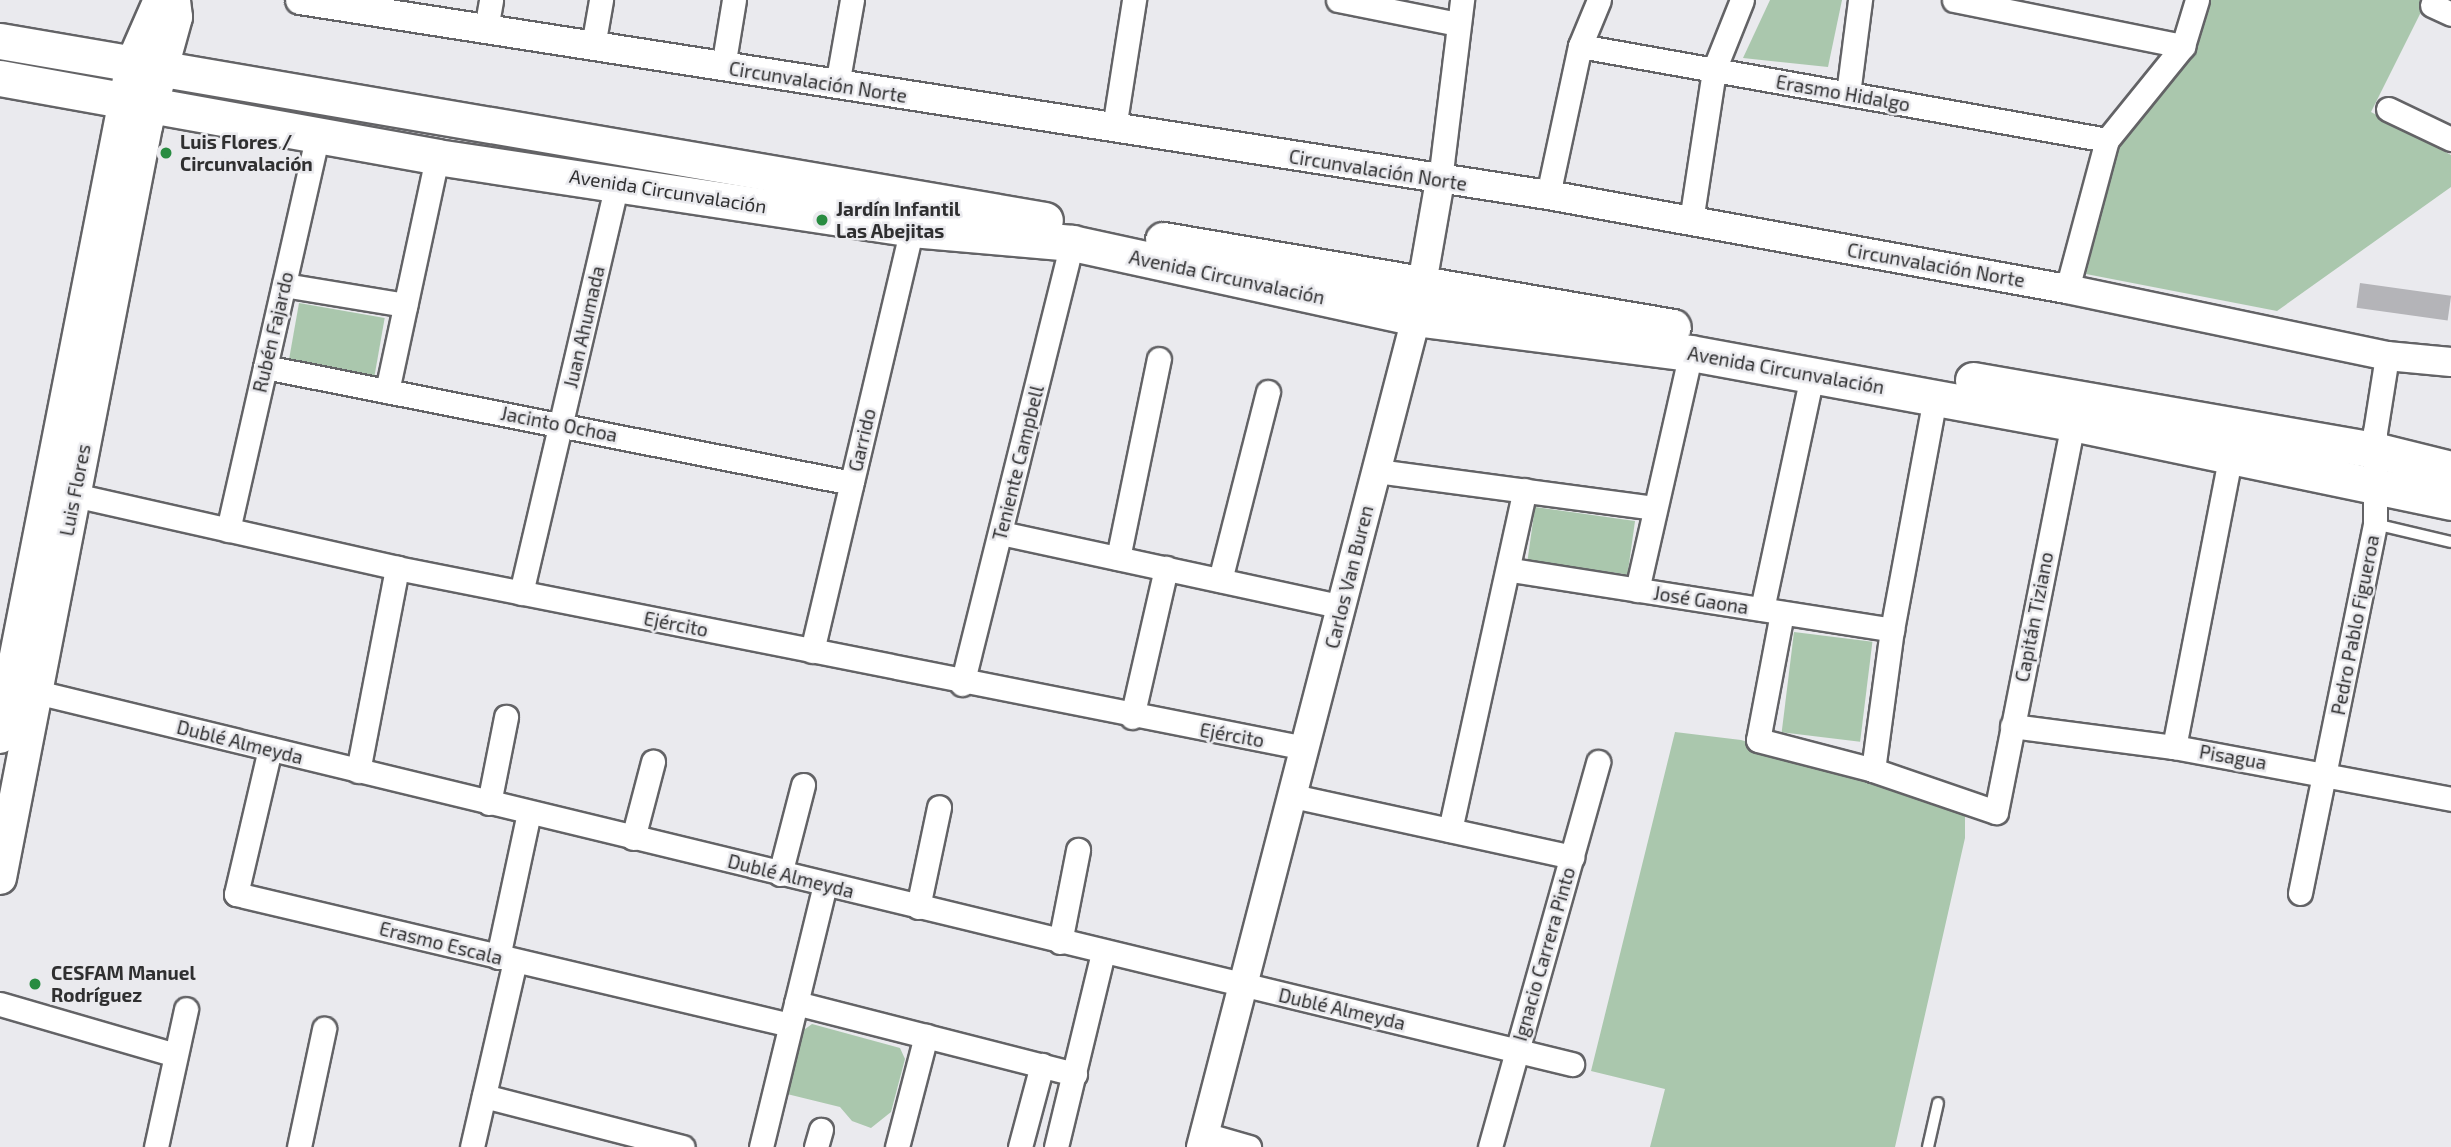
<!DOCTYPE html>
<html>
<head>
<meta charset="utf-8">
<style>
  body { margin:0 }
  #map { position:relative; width:2451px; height:1147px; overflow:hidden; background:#eaeaee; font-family:"Exo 2",sans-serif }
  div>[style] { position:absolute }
  .green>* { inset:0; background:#aac7ad; transform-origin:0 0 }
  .building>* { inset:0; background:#b4b4b8; transform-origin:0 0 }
  .roads { filter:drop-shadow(2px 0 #636366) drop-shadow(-2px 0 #636366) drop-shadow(0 2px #636366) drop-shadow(0 -2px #636366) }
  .service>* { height:10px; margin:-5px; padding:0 5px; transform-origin:5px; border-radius:5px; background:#fff }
  .minor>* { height:23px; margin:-11.5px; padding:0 11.5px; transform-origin:11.5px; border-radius:11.5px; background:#fff }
  .tertiary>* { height:28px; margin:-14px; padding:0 14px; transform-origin:14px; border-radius:14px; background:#fff }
  .secondary>* { height:32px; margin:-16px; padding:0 16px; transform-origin:16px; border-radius:16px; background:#fff }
  .primary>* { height:35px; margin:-17.5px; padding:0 17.5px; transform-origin:17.5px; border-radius:17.5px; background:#fff }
  .dots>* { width:19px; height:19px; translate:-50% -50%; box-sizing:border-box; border:4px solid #eaeaee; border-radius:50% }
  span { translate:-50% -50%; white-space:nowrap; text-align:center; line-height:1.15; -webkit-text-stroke:5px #eaeaee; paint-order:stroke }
  .street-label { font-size:19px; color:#2f2f30 }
  .poi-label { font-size:19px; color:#2f2f30; font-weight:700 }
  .left { translate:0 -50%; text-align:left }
</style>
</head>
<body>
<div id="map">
  <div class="green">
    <div style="clip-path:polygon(1770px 0,1842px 0,1828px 67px,1743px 58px)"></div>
    <div style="clip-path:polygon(2209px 0,2427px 0,2371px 112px,2451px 155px,2451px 187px,2277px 311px,2086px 274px,2117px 152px,2202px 26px)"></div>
    <div style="left:299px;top:303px;width:87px;height:62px;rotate:10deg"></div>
    <div style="left:1535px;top:507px;width:101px;height:54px;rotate:8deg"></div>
    <div style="left:1794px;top:632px;width:79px;height:101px;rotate:7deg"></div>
    <div style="clip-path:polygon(1675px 732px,1741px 740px,1863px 776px,1965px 814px,1965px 838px,1895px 1147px,1650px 1147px,1665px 1089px,1591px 1071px)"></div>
    <div style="clip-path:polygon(812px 1024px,900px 1048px,905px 1059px,891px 1112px,871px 1128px,852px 1121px,840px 1107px,787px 1094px,801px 1032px)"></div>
  </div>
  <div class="building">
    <div style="left:2360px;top:283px;width:92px;height:25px;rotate:8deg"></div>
  </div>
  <div class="roads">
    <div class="service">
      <div style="left:2375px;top:524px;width:78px;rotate:13.3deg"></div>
      <div style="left:1928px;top:1147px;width:45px;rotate:-77.2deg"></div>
    </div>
    <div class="minor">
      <div style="left:1338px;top:0;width:122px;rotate:11.3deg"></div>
      <div style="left:1954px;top:0;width:234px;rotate:11.4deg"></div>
      <div style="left:2432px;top:5px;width:21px;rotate:25deg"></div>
      <div style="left:486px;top:29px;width:29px;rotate:-80deg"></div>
      <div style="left:593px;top:46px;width:47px;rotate:-80.1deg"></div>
      <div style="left:1580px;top:46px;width:535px;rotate:10.11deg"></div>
      <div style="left:723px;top:67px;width:68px;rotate:-80.7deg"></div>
      <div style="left:837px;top:85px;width:86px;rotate:-80deg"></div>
      <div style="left:1848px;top:94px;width:95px;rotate:-82.7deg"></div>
      <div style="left:2388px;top:109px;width:70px;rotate:25.5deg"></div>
      <div style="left:1114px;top:128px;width:130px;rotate:-81.1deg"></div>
      <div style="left:1440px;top:180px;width:181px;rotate:-83deg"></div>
      <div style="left:1548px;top:195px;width:152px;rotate:-77.9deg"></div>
      <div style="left:1580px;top:46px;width:50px;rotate:-67.6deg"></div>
      <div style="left:1691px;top:221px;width:153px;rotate:-81.3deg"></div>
      <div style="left:1714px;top:70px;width:75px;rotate:-68.2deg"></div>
      <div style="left:284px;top:285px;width:123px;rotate:9.4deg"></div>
      <div style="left:2067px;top:289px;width:154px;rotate:-75deg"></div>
      <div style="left:2107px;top:140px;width:121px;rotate:-51deg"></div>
      <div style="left:2183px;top:46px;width:48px;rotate:-73.1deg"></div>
      <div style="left:265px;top:367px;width:598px;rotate:11.18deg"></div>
      <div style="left:387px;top:391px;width:239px;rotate:-77.9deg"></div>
      <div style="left:1377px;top:471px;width:279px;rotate:7.6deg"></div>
      <div style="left:61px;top:492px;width:344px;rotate:12.7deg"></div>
      <div style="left:397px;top:568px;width:926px;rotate:11.21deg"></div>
      <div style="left:228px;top:530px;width:406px;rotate:-77.2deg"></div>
      <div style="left:1001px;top:533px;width:349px;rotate:12.2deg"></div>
      <div style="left:1118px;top:558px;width:203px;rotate:-78.4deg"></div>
      <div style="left:1511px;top:570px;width:386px;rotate:8.9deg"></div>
      <div style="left:1220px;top:580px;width:194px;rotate:-75.7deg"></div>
      <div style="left:1637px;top:590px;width:243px;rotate:-77.2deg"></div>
      <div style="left:521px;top:593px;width:421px;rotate:-76.8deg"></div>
      <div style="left:1762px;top:609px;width:239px;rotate:-77.9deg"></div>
      <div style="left:1782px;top:613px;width:129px;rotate:100.7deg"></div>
      <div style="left:1758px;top:740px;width:119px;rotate:14.6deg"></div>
      <div style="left:1873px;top:770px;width:130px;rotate:18.9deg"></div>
      <div style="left:1996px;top:812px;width:397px;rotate:-78.8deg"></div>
      <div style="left:812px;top:651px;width:434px;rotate:-76.7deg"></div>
      <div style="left:962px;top:684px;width:455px;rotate:-76deg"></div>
      <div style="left:24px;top:689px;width:1593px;rotate:13.62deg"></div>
      <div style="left:1132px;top:717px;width:153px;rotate:-77.1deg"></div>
      <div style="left:2012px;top:726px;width:163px;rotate:7.4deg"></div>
      <div style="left:2174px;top:747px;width:282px;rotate:10.6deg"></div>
      <div style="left:2174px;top:747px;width:298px;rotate:-79deg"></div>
      <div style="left:270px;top:749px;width:149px;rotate:103.2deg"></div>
      <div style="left:236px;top:894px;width:569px;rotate:13.3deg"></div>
      <div style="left:1873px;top:770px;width:141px;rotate:-82.3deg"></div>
      <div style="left:1892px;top:630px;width:237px;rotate:-79.5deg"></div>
      <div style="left:358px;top:771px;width:207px;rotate:-79.1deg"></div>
      <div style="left:1293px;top:796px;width:286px;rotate:12.3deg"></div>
      <div style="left:489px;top:803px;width:88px;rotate:-78.8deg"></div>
      <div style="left:1450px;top:830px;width:348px;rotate:-77.6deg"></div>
      <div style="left:633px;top:838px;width:79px;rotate:-75.3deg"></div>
      <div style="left:780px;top:874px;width:92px;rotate:-75.5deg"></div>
      <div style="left:2300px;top:893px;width:377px;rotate:-78.5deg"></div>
      <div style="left:2375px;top:524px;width:92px;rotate:-90deg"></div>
      <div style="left:2375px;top:432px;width:77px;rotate:-81deg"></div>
      <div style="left:918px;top:907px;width:102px;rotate:-78.1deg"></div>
      <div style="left:1060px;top:942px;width:94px;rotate:-78.9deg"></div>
      <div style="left:498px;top:957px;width:148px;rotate:-77.9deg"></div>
      <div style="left:796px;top:1003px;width:288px;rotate:14.3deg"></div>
      <div style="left:0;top:1004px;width:182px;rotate:16.2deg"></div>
      <div style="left:484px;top:1096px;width:205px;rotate:14.4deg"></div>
      <div style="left:1204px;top:1134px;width:47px;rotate:16.1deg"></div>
      <div style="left:156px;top:1147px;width:141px;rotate:-77.7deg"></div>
      <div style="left:299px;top:1147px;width:121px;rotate:-78deg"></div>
      <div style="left:472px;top:1147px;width:191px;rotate:-77deg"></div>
      <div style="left:761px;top:1147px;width:270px;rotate:-76.3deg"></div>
      <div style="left:816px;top:1147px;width:18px;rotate:-74deg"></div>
      <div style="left:897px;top:1147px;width:115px;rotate:-75.4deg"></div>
      <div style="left:1020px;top:1147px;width:85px;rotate:-75deg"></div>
      <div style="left:1056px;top:1147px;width:201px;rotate:-76.4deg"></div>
      <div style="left:1490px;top:1147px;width:400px;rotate:-74.3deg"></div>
    </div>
    <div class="tertiary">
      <div style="left:300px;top:0;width:1263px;rotate:8.88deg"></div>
      <div style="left:1548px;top:195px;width:527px;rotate:10.27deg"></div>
      <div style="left:2067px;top:289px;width:327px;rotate:11.8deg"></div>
      <div style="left:2387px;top:356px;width:64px;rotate:5.4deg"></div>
      <div style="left:1201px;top:1147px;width:856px;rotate:-75.46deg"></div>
      <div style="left:1416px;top:318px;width:140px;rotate:-80.1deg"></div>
    </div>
    <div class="secondary">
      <div style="left:0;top:737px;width:686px;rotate:-78.9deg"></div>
      <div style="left:132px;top:64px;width:70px;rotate:-66.4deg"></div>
      <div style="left:0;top:878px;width:766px;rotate:-79.01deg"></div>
      <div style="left:146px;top:126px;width:113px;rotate:-74.6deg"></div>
      <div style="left:176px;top:17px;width:17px;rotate:-97deg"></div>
    </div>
    <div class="primary">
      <div style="left:0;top:41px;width:1060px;rotate:9.72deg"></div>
      <div style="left:0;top:78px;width:444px;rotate:10.2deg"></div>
      <div style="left:437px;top:157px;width:480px;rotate:8.6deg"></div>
      <div style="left:912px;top:229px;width:161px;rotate:5deg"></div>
      <div style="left:1072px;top:243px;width:352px;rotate:12.3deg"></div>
      <div style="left:1416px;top:318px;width:277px;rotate:7.3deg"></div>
      <div style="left:1691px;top:353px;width:388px;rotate:10.4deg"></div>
      <div style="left:2073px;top:423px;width:386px;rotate:11.8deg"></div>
      <div style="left:1163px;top:240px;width:517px;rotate:9.68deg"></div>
      <div style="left:1973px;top:380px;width:407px;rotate:9.9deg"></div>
      <div style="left:2374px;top:450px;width:79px;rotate:13.9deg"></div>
    </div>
  </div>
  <div class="dots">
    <div style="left:166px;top:153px;background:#288c41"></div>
    <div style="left:822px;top:220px;background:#288c41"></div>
    <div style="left:35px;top:984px;background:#288c41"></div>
  </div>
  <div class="street-label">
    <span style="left:818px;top:82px;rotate:9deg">Circunvalación Norte</span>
    <span style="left:1843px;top:93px;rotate:10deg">Erasmo Hidalgo</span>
    <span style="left:1378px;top:170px;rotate:9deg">Circunvalación Norte</span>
    <span style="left:668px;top:191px;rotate:9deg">Avenida Circunvalación</span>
    <span style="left:1936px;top:265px;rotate:10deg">Circunvalación Norte</span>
    <span style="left:1227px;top:277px;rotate:12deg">Avenida Circunvalación</span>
    <span style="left:584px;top:327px;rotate:-77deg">Juan Ahumada</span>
    <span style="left:273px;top:332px;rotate:-77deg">Rubén Fajardo</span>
    <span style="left:1786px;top:370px;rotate:10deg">Avenida Circunvalación</span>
    <span style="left:559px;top:424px;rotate:11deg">Jacinto Ochoa</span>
    <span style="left:862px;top:440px;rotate:-77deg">Garrido</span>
    <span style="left:1018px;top:463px;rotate:-76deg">Teniente Campbell</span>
    <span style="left:75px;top:490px;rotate:-79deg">Luis Flores</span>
    <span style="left:1349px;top:577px;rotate:-76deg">Carlos Van Buren</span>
    <span style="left:1701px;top:600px;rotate:9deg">José Gaona</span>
    <span style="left:2034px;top:617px;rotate:-79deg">Capitán Tiziano</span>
    <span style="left:676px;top:624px;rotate:11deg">Ejército</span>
    <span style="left:2355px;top:625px;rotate:-79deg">Pedro Pablo Figueroa</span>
    <span style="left:1232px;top:735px;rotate:10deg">Ejército</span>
    <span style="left:240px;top:742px;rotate:14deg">Dublé Almeyda</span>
    <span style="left:2233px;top:757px;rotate:10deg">Pisagua</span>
    <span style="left:791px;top:876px;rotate:14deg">Dublé Almeyda</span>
    <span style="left:441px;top:943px;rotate:14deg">Erasmo Escala</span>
    <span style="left:1544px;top:954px;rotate:-74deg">Ignacio Carrera Pinto</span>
    <span style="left:1342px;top:1009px;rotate:13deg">Dublé Almeyda</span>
  </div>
  <div class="poi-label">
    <span class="left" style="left:180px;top:153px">Luis Flores /<br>Circunvalación</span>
    <span class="left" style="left:836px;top:220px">Jardín Infantil<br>Las Abejitas</span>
    <span class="left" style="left:51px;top:984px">CESFAM Manuel<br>Rodríguez</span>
  </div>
</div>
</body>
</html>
